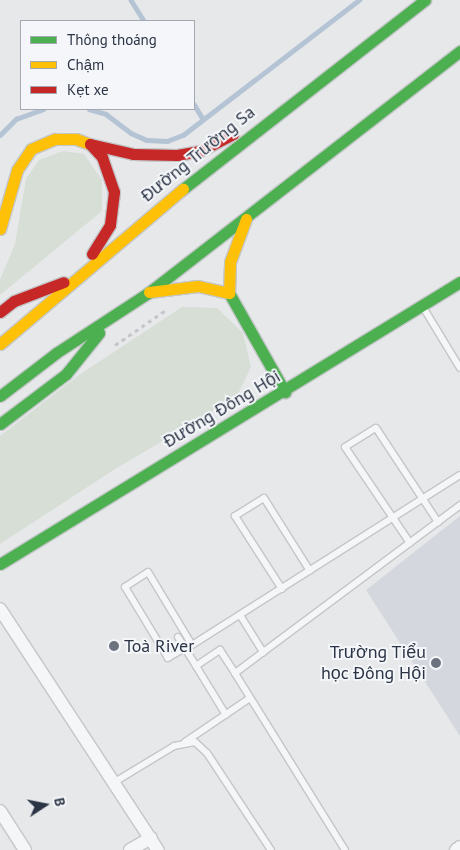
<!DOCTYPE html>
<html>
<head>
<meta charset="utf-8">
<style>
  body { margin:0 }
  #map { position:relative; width:460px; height:850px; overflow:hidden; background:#e6e8ea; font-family:"PT Sans",sans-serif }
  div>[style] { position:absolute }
  .built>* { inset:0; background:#d4d7dd }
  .green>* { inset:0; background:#d6ded6 }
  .stream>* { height:4.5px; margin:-2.25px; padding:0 2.25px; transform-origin:2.25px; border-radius:2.25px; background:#b4c4d5 }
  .path>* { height:2.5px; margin-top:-1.25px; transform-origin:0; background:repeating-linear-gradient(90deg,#c5c6ca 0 4px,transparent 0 8px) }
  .roads { filter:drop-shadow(1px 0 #c4c6c8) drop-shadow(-1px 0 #c4c6c8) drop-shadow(0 1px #c4c6c8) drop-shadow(0 -1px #c4c6c8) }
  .lane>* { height:6px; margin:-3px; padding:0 3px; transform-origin:3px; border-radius:3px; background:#f5f6f7 }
  .street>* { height:12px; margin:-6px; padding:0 6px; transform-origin:6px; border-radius:6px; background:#f5f6f7 }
  .fast>* { height:11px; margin:-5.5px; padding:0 5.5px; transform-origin:5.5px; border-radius:5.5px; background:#4caf50 }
  .slow>* { height:11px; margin:-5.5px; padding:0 5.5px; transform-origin:5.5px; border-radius:5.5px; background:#ffc107 }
  .jam>* { height:11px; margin:-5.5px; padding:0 5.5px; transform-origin:5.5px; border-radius:5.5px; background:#c62828 }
  .dots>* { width:14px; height:14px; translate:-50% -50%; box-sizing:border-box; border:2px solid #f4f6f9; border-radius:50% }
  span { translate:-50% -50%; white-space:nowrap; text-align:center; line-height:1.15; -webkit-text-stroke:4px #f4f6f9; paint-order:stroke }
  .street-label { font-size:18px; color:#2b3445 }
  .poi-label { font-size:18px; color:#2b3445 }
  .left { translate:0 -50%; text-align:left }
  .right { translate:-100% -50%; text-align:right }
  .legend { position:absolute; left:20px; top:20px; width:175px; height:90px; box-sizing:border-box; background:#f4f6f9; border:1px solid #a4a8b1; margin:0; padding:6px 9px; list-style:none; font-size:15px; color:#2b3445 }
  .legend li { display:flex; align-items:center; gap:10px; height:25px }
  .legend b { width:25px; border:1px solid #a4a8b1 }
  .north { position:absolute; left:20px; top:780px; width:50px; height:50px; -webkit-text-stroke:4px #f4f6f9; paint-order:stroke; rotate:79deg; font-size:14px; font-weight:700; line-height:20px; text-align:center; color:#2b3445 }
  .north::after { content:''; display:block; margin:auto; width:18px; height:22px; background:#2b3445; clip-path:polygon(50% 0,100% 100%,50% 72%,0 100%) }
</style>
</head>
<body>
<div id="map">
  <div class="built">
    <div style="clip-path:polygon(460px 516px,460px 736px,366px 590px)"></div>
  </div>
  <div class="green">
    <div style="clip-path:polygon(63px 151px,84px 154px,102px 180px,102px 211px,0 295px,0 280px,15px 244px,26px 179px,39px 160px)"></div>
    <div style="clip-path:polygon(182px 307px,217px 308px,243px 333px,251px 367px,236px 398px,115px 469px,0 544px,0 436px,79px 375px)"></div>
  </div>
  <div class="stream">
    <div style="left:131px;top:0;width:25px;rotate:58deg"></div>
    <div style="left:194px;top:104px;width:17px;rotate:59deg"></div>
    <div style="left:89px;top:109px;width:18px;rotate:16deg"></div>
    <div style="left:106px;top:114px;width:31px;rotate:37deg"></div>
    <div style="left:131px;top:133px;width:17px;rotate:24deg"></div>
    <div style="left:147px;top:140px;width:20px;rotate:3deg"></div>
    <div style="left:167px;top:141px;width:17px;rotate:-21deg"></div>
    <div style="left:183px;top:135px;width:222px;rotate:-37.5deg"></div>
    <div style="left:0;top:135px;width:23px;rotate:-45deg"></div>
    <div style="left:16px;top:119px;width:29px;rotate:-20deg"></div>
  </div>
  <div class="path">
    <div style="left:115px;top:345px;width:62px;rotate:-34.5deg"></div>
  </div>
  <div class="roads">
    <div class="lane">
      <div style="left:423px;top:307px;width:71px;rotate:58.8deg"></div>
      <div style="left:410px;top:543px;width:116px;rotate:-124.1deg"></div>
      <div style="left:345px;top:447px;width:36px;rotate:-32deg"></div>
      <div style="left:376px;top:428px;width:113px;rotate:56.6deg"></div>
      <div style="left:282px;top:589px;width:87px;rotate:-122.8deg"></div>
      <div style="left:235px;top:516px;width:34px;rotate:-32deg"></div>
      <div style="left:264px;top:498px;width:86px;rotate:57.8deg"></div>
      <div style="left:240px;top:615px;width:44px;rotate:58.1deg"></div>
      <div style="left:178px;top:637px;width:34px;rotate:58deg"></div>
      <div style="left:196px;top:666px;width:29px;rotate:-34deg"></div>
      <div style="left:220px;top:650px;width:27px;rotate:57deg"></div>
      <div style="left:185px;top:648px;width:20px;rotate:150deg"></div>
      <div style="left:168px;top:658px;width:83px;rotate:-121.2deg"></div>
      <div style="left:125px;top:587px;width:27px;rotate:-33deg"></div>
      <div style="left:148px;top:572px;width:85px;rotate:58.9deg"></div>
      <div style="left:192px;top:645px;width:317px;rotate:-32.4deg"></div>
      <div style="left:196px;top:666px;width:57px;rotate:58.5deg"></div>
      <div style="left:185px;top:742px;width:78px;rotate:-34.1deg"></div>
      <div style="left:113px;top:783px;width:71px;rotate:-31.2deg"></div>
      <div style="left:174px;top:746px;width:21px;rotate:-11deg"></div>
      <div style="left:195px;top:742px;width:16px;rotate:43deg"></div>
      <div style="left:207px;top:753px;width:116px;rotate:56.6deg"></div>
      <div style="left:345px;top:850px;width:208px;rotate:-121.9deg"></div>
      <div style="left:235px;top:673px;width:281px;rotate:-36.7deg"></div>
    </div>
    <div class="street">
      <div style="left:0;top:609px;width:288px;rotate:56.8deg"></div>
      <div style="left:0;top:811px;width:46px;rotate:57.3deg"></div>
      <div style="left:130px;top:850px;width:24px;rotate:-30deg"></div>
      <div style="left:456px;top:850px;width:5px;rotate:-37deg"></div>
    </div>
    <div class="fast">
      <div style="left:183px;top:189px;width:307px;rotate:-38deg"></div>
      <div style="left:229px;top:293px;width:114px;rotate:60.5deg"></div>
      <div style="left:0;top:396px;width:71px;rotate:-37.5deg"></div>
      <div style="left:56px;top:353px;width:110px;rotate:-33.1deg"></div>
      <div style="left:148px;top:293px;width:395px;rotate:-37.8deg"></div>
      <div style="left:0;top:424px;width:83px;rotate:-37.1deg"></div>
      <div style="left:66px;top:374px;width:53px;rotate:-51.2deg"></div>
      <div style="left:0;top:564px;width:540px;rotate:-31.51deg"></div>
    </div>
    <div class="slow">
      <div style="left:0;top:229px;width:61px;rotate:-73.9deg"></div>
      <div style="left:17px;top:170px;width:25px;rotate:-56deg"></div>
      <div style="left:31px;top:149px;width:26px;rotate:-23deg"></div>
      <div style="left:55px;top:139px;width:21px"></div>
      <div style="left:76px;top:139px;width:15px;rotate:20deg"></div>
      <div style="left:149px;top:292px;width:49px;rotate:-7deg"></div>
      <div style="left:198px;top:286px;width:32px;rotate:13deg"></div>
      <div style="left:229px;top:293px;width:31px;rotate:-88deg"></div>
      <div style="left:230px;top:262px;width:46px;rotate:-69.6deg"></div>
      <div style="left:0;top:344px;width:240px;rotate:-40.3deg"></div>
    </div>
    <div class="jam">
      <div style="left:90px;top:144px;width:18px;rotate:47deg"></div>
      <div style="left:102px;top:157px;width:37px;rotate:71deg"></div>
      <div style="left:114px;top:192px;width:33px;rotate:97deg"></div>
      <div style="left:110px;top:225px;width:34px;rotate:122deg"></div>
      <div style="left:90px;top:144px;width:44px;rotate:13.1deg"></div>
      <div style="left:133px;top:154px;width:44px;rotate:1.3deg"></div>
      <div style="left:177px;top:155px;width:23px;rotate:-10deg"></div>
      <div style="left:200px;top:151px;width:37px;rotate:-27deg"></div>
      <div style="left:0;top:312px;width:18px;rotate:-38deg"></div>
      <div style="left:14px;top:301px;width:53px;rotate:-20.8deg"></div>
    </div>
  </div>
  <div class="dots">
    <div style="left:114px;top:646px;background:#6c737f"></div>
    <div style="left:436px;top:663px;background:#6c737f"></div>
  </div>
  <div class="street-label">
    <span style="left:198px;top:154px;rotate:-39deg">Đường Trường Sa</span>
    <span style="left:222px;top:409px;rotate:-31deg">Đường Đông Hội</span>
  </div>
  <div class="poi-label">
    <span class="left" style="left:124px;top:646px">Toà River</span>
    <span class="right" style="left:426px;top:663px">Trường Tiểu<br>học Đông Hội</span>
  </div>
  <ul class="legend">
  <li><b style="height:6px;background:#4caf50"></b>Thông thoáng</li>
  <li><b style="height:6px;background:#ffc107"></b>Chậm</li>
  <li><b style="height:6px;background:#c62828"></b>Kẹt xe</li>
  </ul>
  <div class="north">B</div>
</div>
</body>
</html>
